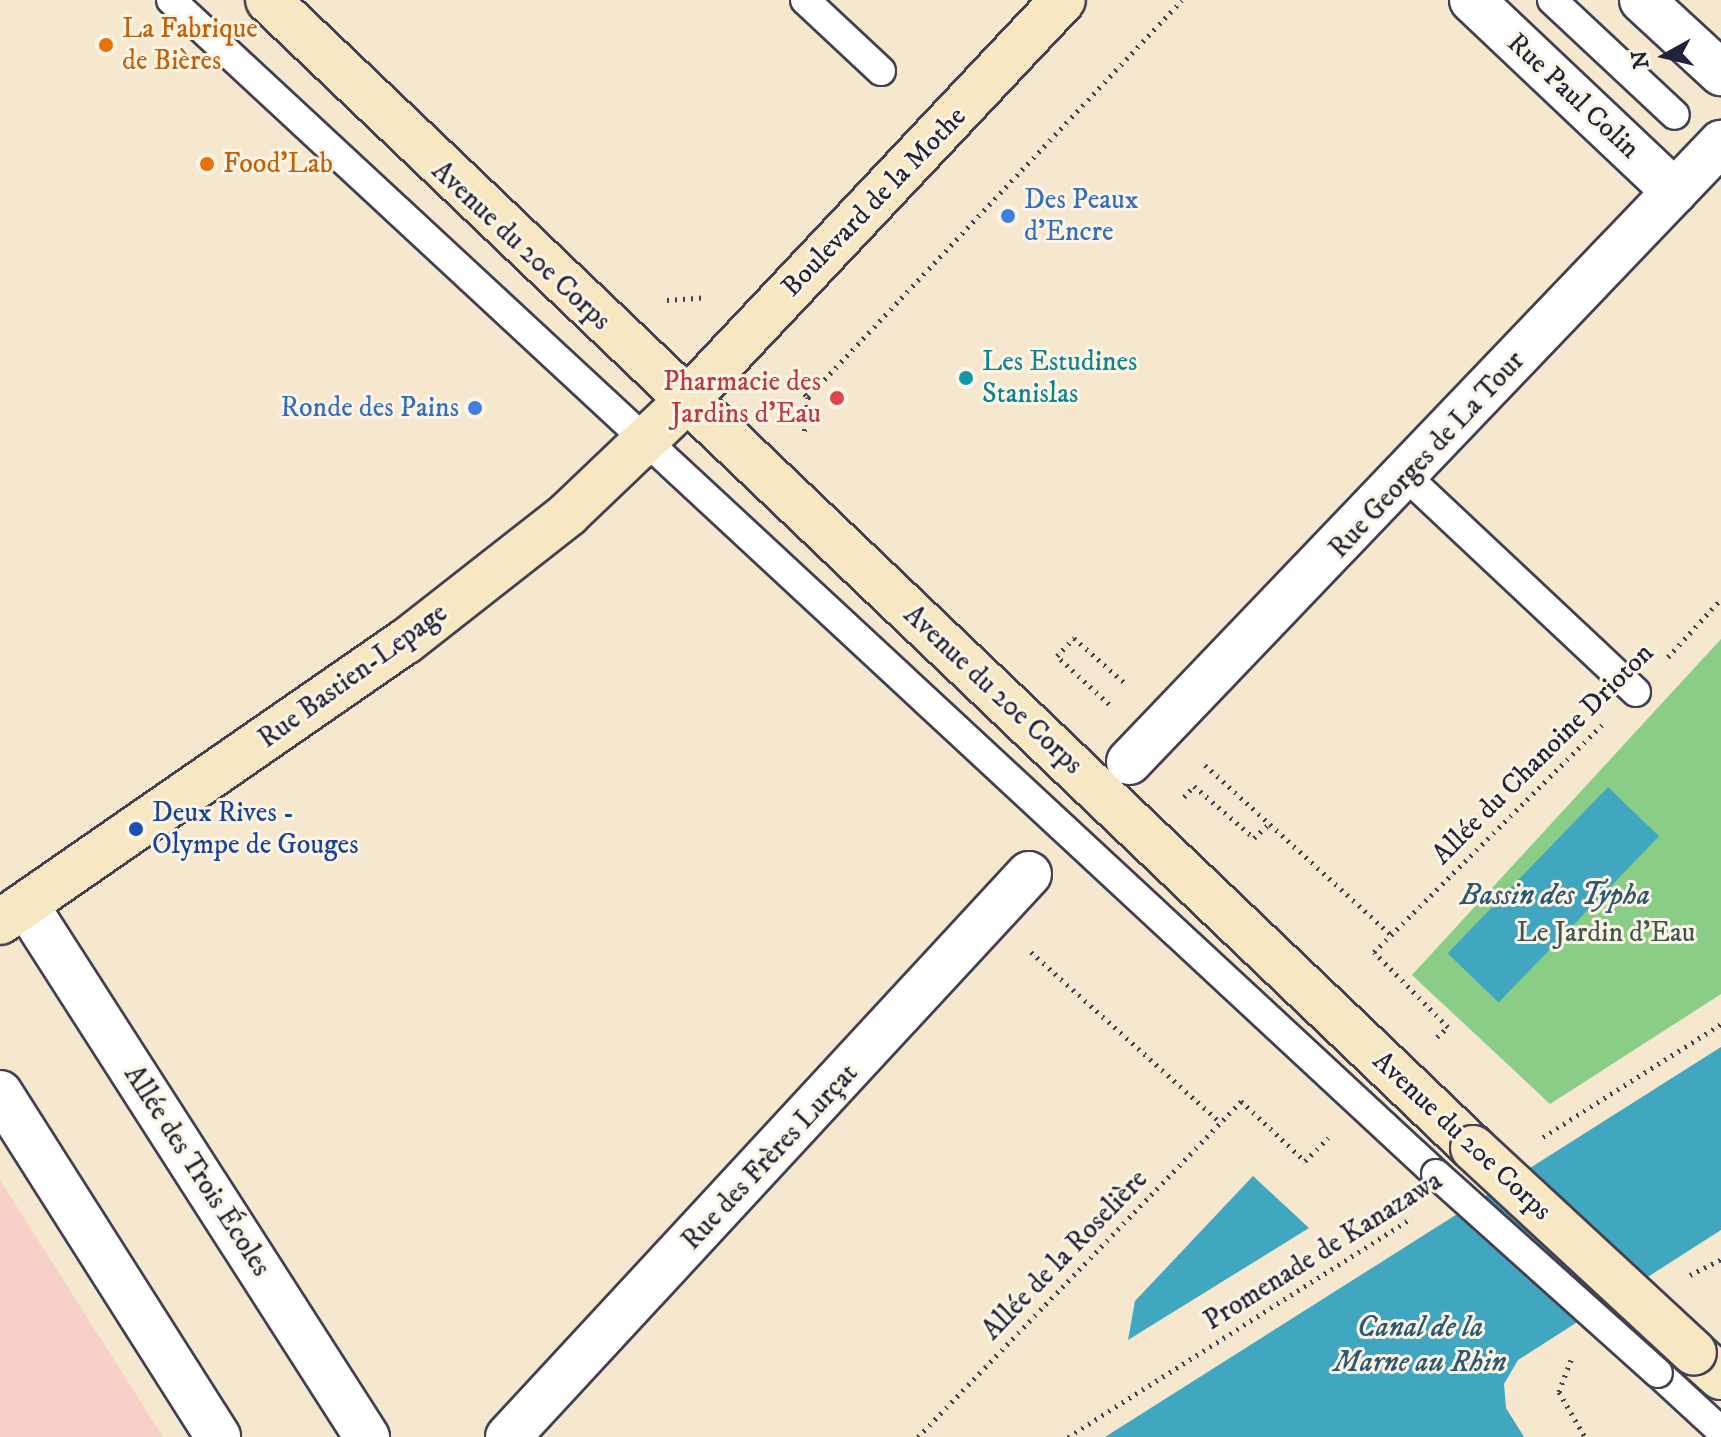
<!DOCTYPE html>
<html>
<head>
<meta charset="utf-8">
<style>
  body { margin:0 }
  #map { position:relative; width:1721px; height:1437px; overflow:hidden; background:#f5e8ce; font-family:"IM FELL DW Pica",serif }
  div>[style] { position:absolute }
  .built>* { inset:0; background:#f7d0ca }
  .green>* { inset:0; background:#8acd86 }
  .water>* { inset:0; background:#41a7c1; transform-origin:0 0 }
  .path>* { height:5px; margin-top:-2.5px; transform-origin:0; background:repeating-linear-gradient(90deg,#424051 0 2px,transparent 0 8px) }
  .roads { filter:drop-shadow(2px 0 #424051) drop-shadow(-2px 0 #424051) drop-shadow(0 2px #424051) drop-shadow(0 -2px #424051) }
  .lane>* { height:28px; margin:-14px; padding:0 14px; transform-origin:14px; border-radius:14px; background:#fff }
  .street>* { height:44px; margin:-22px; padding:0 22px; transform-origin:22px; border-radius:22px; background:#fff }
  .secondary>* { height:44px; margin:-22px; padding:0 22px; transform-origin:22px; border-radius:22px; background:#f7e8c3 }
  .bridges { filter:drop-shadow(2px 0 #424051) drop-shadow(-2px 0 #424051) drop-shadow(0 2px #424051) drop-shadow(0 -2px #424051) }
  .lane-bridge>* { height:28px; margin:-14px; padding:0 14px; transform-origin:14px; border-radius:14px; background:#fff }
  .secondary-bridge>* { height:44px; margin:-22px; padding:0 22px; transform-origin:22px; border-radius:22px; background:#f7e8c3 }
  .dots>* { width:22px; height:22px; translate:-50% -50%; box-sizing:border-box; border:4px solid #fcf5e5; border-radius:50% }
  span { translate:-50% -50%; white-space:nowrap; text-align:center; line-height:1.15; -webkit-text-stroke:6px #fcf5e5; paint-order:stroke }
  .food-label { font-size:28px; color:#c56008 }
  .left { translate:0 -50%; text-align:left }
  .street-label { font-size:28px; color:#22223b }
  .shop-label { font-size:28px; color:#366cbe }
  .right { translate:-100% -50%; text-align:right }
  .culture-label { font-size:28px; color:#0d838f }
  .health-label { font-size:28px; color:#be3a42 }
  .transit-label { font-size:28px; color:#164399 }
  .park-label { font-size:28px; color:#415552 }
  .water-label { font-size:30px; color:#2e5771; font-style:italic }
  .north { position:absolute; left:1625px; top:16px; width:80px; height:80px; -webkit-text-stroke:6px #fcf5e5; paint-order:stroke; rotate:262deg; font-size:22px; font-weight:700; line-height:32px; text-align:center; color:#22223b }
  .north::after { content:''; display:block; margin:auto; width:28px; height:36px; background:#22223b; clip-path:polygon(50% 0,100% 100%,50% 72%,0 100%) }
</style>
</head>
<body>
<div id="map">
  <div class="built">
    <div style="clip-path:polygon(0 1180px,163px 1437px,0 1437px)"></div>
  </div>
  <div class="green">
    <div style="clip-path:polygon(1721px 639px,1721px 994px,1550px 1104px,1412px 975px)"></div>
  </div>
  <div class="water">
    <div style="left:1608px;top:787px;width:71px;height:231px;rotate:44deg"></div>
    <div style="clip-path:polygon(1721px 1047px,1721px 1230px,1518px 1360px,1504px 1384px,1506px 1408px,1524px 1437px,1105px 1437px)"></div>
    <div style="clip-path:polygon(1253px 1176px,1309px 1228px,1128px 1340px,1135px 1301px)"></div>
  </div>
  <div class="path">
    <div style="left:667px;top:300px;width:39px;rotate:-4deg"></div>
    <div style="left:787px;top:377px;width:29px;rotate:44deg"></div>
    <div style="left:808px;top:397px;width:36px;rotate:96deg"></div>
    <div style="left:808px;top:397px;width:545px;rotate:-46.71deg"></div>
    <div style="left:1668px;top:657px;width:79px;rotate:-47.6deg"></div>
    <div style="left:1109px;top:704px;width:71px;rotate:-137.3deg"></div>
    <div style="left:1057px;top:656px;width:25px;rotate:-47deg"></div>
    <div style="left:1074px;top:638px;width:71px;rotate:41.6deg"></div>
    <div style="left:1205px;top:765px;width:251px;rotate:42.4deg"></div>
    <div style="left:1184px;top:797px;width:15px;rotate:-48deg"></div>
    <div style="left:1194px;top:786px;width:79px;rotate:40.9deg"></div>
    <div style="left:1254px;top:838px;width:21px;rotate:-43deg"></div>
    <div style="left:1031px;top:952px;width:254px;rotate:42deg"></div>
    <div style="left:1437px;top:1037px;width:15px;rotate:-42deg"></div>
    <div style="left:1448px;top:1027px;width:105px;rotate:-134.6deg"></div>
    <div style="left:1374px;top:952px;width:322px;rotate:-44.9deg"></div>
    <div style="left:1543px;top:1137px;width:211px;rotate:-32.4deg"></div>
    <div style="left:1690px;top:1275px;width:35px;rotate:-27deg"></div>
    <div style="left:1571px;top:1360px;width:34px;rotate:111deg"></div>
    <div style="left:1559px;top:1392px;width:52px;rotate:60deg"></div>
    <div style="left:918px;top:1437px;width:466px;rotate:-46.1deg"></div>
    <div style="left:1241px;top:1101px;width:88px;rotate:43.2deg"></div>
    <div style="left:1305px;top:1161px;width:33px;rotate:-45deg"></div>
    <div style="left:1068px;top:1437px;width:408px;rotate:-32.5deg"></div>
  </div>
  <div class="roads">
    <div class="lane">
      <div style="left:171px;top:0;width:1726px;rotate:42.86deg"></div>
      <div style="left:805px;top:0;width:104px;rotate:43.1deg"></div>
      <div style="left:1552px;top:0;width:168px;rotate:43.1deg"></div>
      <div style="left:1407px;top:477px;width:314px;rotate:43.2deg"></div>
      <div style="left:1658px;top:1373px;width:86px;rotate:42.6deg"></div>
    </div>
    <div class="street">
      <div style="left:1472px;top:0;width:279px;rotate:43.4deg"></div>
      <div style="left:1642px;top:0;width:108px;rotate:42.7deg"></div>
      <div style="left:1129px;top:762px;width:857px;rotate:-46.28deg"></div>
      <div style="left:26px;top:905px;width:632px;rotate:57.34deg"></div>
      <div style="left:0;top:1093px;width:407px;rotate:57.6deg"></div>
      <div style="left:508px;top:1437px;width:767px;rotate:-47.22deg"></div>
    </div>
    <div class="secondary">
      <div style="left:268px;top:0;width:1664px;rotate:43.61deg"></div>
      <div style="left:0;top:922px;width:492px;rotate:-34.7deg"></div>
      <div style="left:405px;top:642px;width:207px;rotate:-38.1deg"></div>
      <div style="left:568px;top:514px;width:161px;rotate:-43.7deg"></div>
      <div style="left:684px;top:403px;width:553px;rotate:-46.76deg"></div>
      <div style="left:1694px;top:1353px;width:36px;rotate:42deg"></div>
    </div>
  </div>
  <div class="bridges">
    <div class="lane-bridge">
      <div style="left:1436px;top:1174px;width:298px;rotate:41.9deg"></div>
    </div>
    <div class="secondary-bridge">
      <div style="left:1473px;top:1148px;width:301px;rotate:42.8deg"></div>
    </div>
  </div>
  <div class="dots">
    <div style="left:106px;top:45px;background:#e8710a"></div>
    <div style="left:207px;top:164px;background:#e8710a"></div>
    <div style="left:1008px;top:216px;background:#3f7fe0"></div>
    <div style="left:966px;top:378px;background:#0f9aa8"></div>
    <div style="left:837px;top:398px;background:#e0444e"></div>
    <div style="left:475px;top:408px;background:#3f7fe0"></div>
    <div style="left:136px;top:829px;background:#1a4fb4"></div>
  </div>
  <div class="food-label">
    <span class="left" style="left:122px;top:45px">La Fabrique<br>de Bières</span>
    <span class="left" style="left:223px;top:164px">Food’Lab</span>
  </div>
  <div class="street-label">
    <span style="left:1573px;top:96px;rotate:43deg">Rue Paul Colin</span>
    <span style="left:874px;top:202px;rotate:-46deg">Boulevard de la Mothe</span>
    <span style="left:521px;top:246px;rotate:43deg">Avenue du 20e Corps</span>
    <span style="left:1427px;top:455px;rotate:-47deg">Rue Georges de La Tour</span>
    <span style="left:353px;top:676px;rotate:-36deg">Rue Bastien-Lepage</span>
    <span style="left:993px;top:690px;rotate:43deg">Avenue du 20e Corps</span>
    <span style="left:1543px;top:754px;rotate:-45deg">Allée du Chanoine Drioton</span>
    <span style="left:1462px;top:1136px;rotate:43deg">Avenue du 20e Corps</span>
    <span style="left:770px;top:1157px;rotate:-47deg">Rue des Frères Lurçat</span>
    <span style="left:197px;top:1171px;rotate:57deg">Allée des Trois Écoles</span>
    <span style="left:1323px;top:1251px;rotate:-32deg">Promenade de Kanazawa</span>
    <span style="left:1065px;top:1255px;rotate:-46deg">Allée de la Roselière</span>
  </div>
  <div class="shop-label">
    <span class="left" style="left:1024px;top:216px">Des Peaux<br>d'Encre</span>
    <span class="right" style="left:459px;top:408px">Ronde des Pains</span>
  </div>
  <div class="culture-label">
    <span class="left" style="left:982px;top:378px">Les Estudines<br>Stanislas</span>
  </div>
  <div class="health-label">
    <span class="right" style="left:821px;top:398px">Pharmacie des<br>Jardins d'Eau</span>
  </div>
  <div class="transit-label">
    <span class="left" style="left:152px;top:829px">Deux Rives -<br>Olympe de Gouges</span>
  </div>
  <div class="park-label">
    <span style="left:1606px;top:933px">Le Jardin d'Eau</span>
  </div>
  <div class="water-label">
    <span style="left:1555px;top:896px">Bassin des Typha</span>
    <span style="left:1420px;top:1345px">Canal de la<br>Marne au Rhin</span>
  </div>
  <div class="north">N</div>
</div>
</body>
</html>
